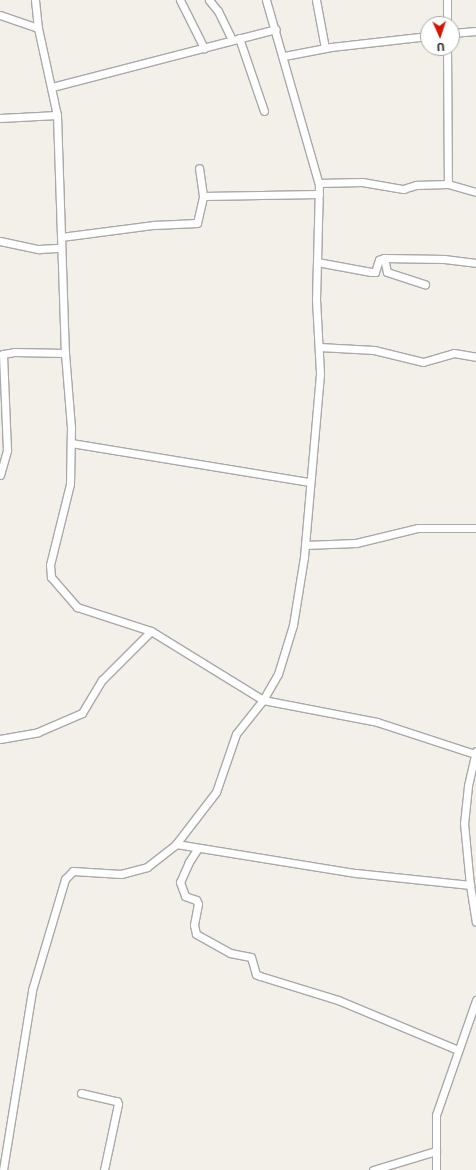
<!DOCTYPE html>
<html>
<head>
<meta charset="utf-8">
<style>
  body { margin:0 }
  #map { position:relative; width:476px; height:1170px; overflow:hidden; background:#f2f0e9; font-family:"Open Sans",sans-serif }
  div>[style] { position:absolute }
  .roads { filter:drop-shadow(1px 0 #a9a9a9) drop-shadow(-1px 0 #a9a9a9) drop-shadow(0 1px #a9a9a9) drop-shadow(0 -1px #a9a9a9) }
  .minor>* { height:7px; margin:-3.5px; padding:0 3.5px; transform-origin:3.5px; border-radius:3.5px; background:#fff }
  span { translate:-50% -50%; white-space:nowrap; text-align:center; line-height:1.15; -webkit-text-stroke:3px #fff; paint-order:stroke }
  .north { position:absolute; left:420px; top:16px; width:40px; height:40px; box-sizing:border-box; background:#fff; border:1px solid #a7a7a7; border-radius:50%; rotate:177deg; font-size:11px; font-weight:700; line-height:16px; text-align:center; color:#222 }
  .north::after { content:''; display:block; margin:auto; width:14px; height:18px; background:#d41500; clip-path:polygon(50% 0,100% 100%,50% 72%,0 100%) }
</style>
</head>
<body>
<div id="map">
  <div class="roads">
    <div class="minor">
      <div style="left:35px;top:0;width:28px;rotate:84deg"></div>
      <div style="left:38px;top:28px;width:89px;rotate:77.7deg"></div>
      <div style="left:57px;top:115px;width:238px;rotate:88.1deg"></div>
      <div style="left:65px;top:353px;width:74px;rotate:85.4deg"></div>
      <div style="left:71px;top:427px;width:57px;rotate:91deg"></div>
      <div style="left:70px;top:484px;width:83px;rotate:103.9deg"></div>
      <div style="left:50px;top:565px;width:12px;rotate:85deg"></div>
      <div style="left:51px;top:577px;width:40px;rotate:49deg"></div>
      <div style="left:77px;top:607px;width:78px;rotate:18deg"></div>
      <div style="left:151px;top:631px;width:132px;rotate:31.6deg"></div>
      <div style="left:263px;top:700px;width:116px;rotate:10.9deg"></div>
      <div style="left:377px;top:722px;width:103px;rotate:18.1deg"></div>
      <div style="left:180px;top:0;width:54px;rotate:63.4deg"></div>
      <div style="left:209px;top:0;width:14px;rotate:51deg"></div>
      <div style="left:218px;top:11px;width:32px;rotate:64deg"></div>
      <div style="left:266px;top:0;width:192px;rotate:74deg"></div>
      <div style="left:319px;top:185px;width:114px;rotate:91.5deg"></div>
      <div style="left:316px;top:299px;width:75px;rotate:86.9deg"></div>
      <div style="left:320px;top:374px;width:184px;rotate:95deg"></div>
      <div style="left:304px;top:557px;width:69px;rotate:99.2deg"></div>
      <div style="left:293px;top:625px;width:51px;rotate:107deg"></div>
      <div style="left:278px;top:674px;width:30px;rotate:120deg"></div>
      <div style="left:263px;top:700px;width:43px;rotate:128.5deg"></div>
      <div style="left:236px;top:734px;width:61px;rotate:109deg"></div>
      <div style="left:216px;top:792px;width:66px;rotate:127.6deg"></div>
      <div style="left:176px;top:844px;width:182px;rotate:9.2deg"></div>
      <div style="left:356px;top:873px;width:115px;rotate:6deg"></div>
      <div style="left:316px;top:0;width:49px;rotate:79.4deg"></div>
      <div style="left:447px;top:0;width:24px;rotate:90deg"></div>
      <div style="left:0;top:15px;width:40px;rotate:18.9deg"></div>
      <div style="left:452px;top:33px;width:24px;rotate:-5deg"></div>
      <div style="left:239px;top:38px;width:77px;rotate:71.1deg"></div>
      <div style="left:447px;top:48px;width:136px;rotate:89.6deg"></div>
      <div style="left:284px;top:56px;width:48px;rotate:-10.8deg"></div>
      <div style="left:331px;top:47px;width:98px;rotate:-6.5deg"></div>
      <div style="left:52px;top:87px;width:231px;rotate:-14.5deg"></div>
      <div style="left:0;top:118px;width:57px;rotate:-3deg"></div>
      <div style="left:319px;top:183px;width:43px;rotate:-1.3deg"></div>
      <div style="left:362px;top:182px;width:42px;rotate:9.7deg"></div>
      <div style="left:403px;top:189px;width:14px;rotate:-17deg"></div>
      <div style="left:416px;top:185px;width:32px;rotate:-2deg"></div>
      <div style="left:448px;top:184px;width:29px;rotate:16deg"></div>
      <div style="left:203px;top:196px;width:116px;rotate:-1deg"></div>
      <div style="left:61px;top:237px;width:94px;rotate:-7.4deg"></div>
      <div style="left:154px;top:225px;width:43px;rotate:-2.7deg"></div>
      <div style="left:197px;top:223px;width:28px;rotate:-77deg"></div>
      <div style="left:203px;top:196px;width:28px;rotate:-98deg"></div>
      <div style="left:0;top:241px;width:40px;rotate:12deg"></div>
      <div style="left:39px;top:249px;width:22px;rotate:-3deg"></div>
      <div style="left:384px;top:258px;width:14px;rotate:78deg"></div>
      <div style="left:387px;top:272px;width:40px;rotate:18deg"></div>
      <div style="left:317px;top:262px;width:55px;rotate:10.5deg"></div>
      <div style="left:371px;top:272px;width:4px"></div>
      <div style="left:375px;top:272px;width:13px;rotate:-72deg"></div>
      <div style="left:379px;top:260px;width:5px;rotate:-22deg"></div>
      <div style="left:384px;top:258px;width:60px;rotate:1deg"></div>
      <div style="left:444px;top:259px;width:32px;rotate:7deg"></div>
      <div style="left:319px;top:347px;width:55px;rotate:3.1deg"></div>
      <div style="left:374px;top:350px;width:50px;rotate:13.8deg"></div>
      <div style="left:423px;top:362px;width:32px;rotate:-16deg"></div>
      <div style="left:454px;top:353px;width:22px;rotate:10deg"></div>
      <div style="left:71px;top:443px;width:242px;rotate:9.3deg"></div>
      <div style="left:0;top:475px;width:26px;rotate:-74deg"></div>
      <div style="left:7px;top:450px;width:96px;rotate:-92.4deg"></div>
      <div style="left:3px;top:354px;width:11px;rotate:-10deg"></div>
      <div style="left:14px;top:352px;width:51px;rotate:1.1deg"></div>
      <div style="left:305px;top:545px;width:51px;rotate:-2.2deg"></div>
      <div style="left:356px;top:543px;width:64px;rotate:-13.6deg"></div>
      <div style="left:418px;top:528px;width:58px"></div>
      <div style="left:0;top:739px;width:39px;rotate:-10deg"></div>
      <div style="left:38px;top:732px;width:48px;rotate:-23.4deg"></div>
      <div style="left:82px;top:713px;width:39px;rotate:-59deg"></div>
      <div style="left:102px;top:680px;width:69px;rotate:-45deg"></div>
      <div style="left:476px;top:751px;width:36px;rotate:103deg"></div>
      <div style="left:468px;top:786px;width:37px;rotate:96deg"></div>
      <div style="left:464px;top:823px;width:62px;rotate:84.5deg"></div>
      <div style="left:470px;top:885px;width:37px;rotate:81deg"></div>
      <div style="left:198px;top:848px;width:17px;rotate:123deg"></div>
      <div style="left:189px;top:862px;width:22px;rotate:114deg"></div>
      <div style="left:180px;top:882px;width:15px;rotate:70deg"></div>
      <div style="left:185px;top:896px;width:12px;rotate:20deg"></div>
      <div style="left:196px;top:900px;width:4px;rotate:63deg"></div>
      <div style="left:198px;top:904px;width:21px;rotate:101deg"></div>
      <div style="left:194px;top:925px;width:9px;rotate:77deg"></div>
      <div style="left:196px;top:934px;width:39px;rotate:29deg"></div>
      <div style="left:230px;top:953px;width:21px;rotate:11deg"></div>
      <div style="left:251px;top:957px;width:18px;rotate:74deg"></div>
      <div style="left:256px;top:974px;width:4px;rotate:27deg"></div>
      <div style="left:260px;top:976px;width:82px;rotate:17.1deg"></div>
      <div style="left:338px;top:1000px;width:130px;rotate:22.6deg"></div>
      <div style="left:81px;top:1093px;width:37px;rotate:13deg"></div>
      <div style="left:117px;top:1101px;width:3px;rotate:72deg"></div>
      <div style="left:118px;top:1104px;width:67px;rotate:102deg"></div>
      <div style="left:3px;top:1170px;width:182px;rotate:-80.8deg"></div>
      <div style="left:32px;top:990px;width:116px;rotate:-73.4deg"></div>
      <div style="left:65px;top:879px;width:11px;rotate:-45deg"></div>
      <div style="left:73px;top:871px;width:48px;rotate:3.6deg"></div>
      <div style="left:121px;top:874px;width:27px;rotate:-15deg"></div>
      <div style="left:147px;top:867px;width:37px;rotate:-38deg"></div>
      <div style="left:373px;top:1170px;width:66px;rotate:-16.8deg"></div>
      <div style="left:436px;top:1170px;width:55px;rotate:-90deg"></div>
      <div style="left:436px;top:1115px;width:122px;rotate:-70.8deg"></div>
    </div>
  </div>
  <div class="north">U</div>
</div>
</body>
</html>
